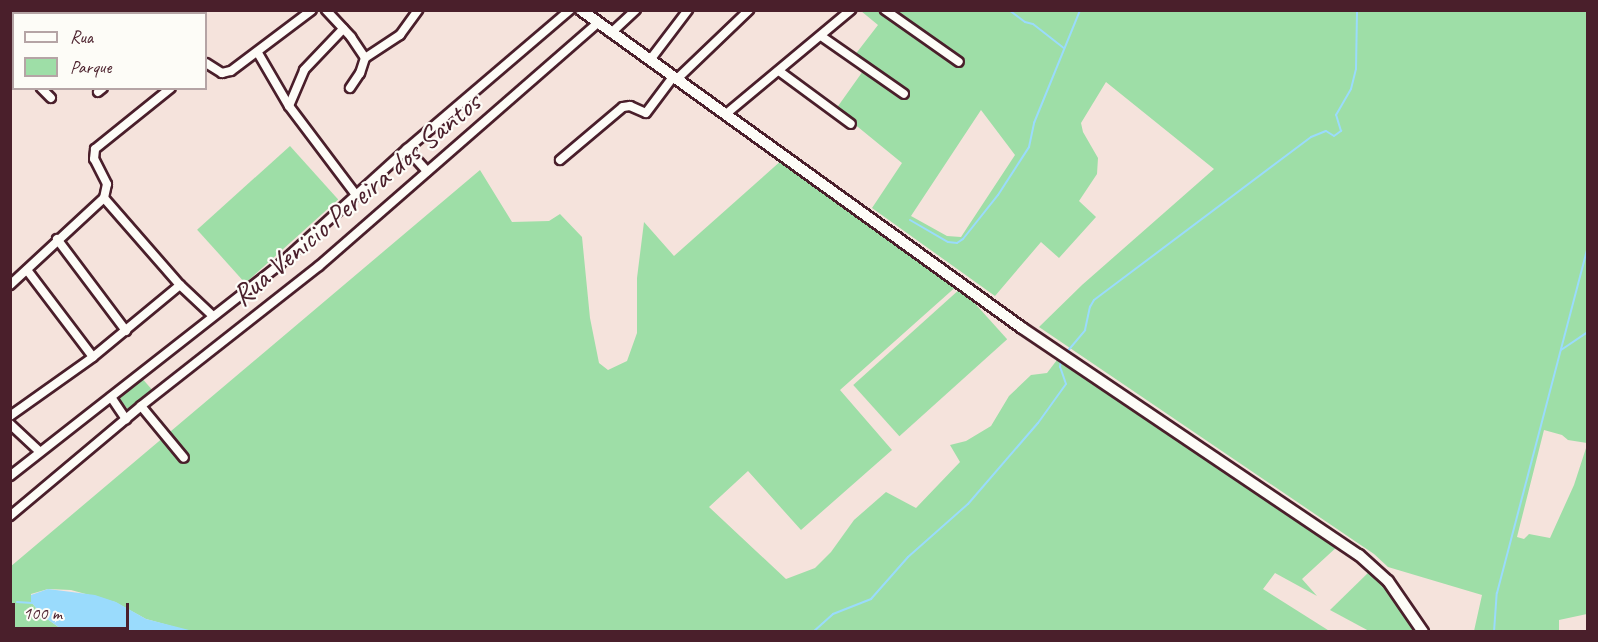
<!DOCTYPE html>
<html>
<head>
<meta charset="utf-8">
<style>
  body { margin:0 }
  #map { position:relative; width:1598px; height:642px; overflow:hidden; background:#f5e3dc; font-family:Caveat,sans-serif }
  div>[style] { position:absolute }
  .green>* { inset:0; background:#9edea7; transform-origin:0 0 }
  .water>* { inset:0; background:#9adbfc }
  .stream>* { height:2px; margin:-1px; padding:0 1px; transform-origin:1px; border-radius:1px; background:#9adbfc }
  .roads { filter:drop-shadow(2px 0 #4a1f2b) drop-shadow(-2px 0 #4a1f2b) drop-shadow(0 2px #4a1f2b) drop-shadow(0 -2px #4a1f2b) }
  .minor>* { height:8px; margin:-4px; padding:0 4px; transform-origin:4px; border-radius:4px; background:#fdfcf7 }
  .major>* { height:10px; margin:-5px; padding:0 5px; transform-origin:5px; border-radius:5px; background:#fdfcf7 }
  span { translate:-50% -50%; white-space:nowrap; text-align:center; line-height:1.15; -webkit-text-stroke:4.5px #fdfcf7; paint-order:stroke }
  .street-label { font-size:30px; color:#4a1f2b }
  .frame { position:absolute; inset:0; border:12px solid #4a1f2b; pointer-events:none }
  .legend { position:absolute; left:12px; top:12px; width:195px; height:78px; box-sizing:border-box; background:#fdfcf7; border:2px solid #b5a4a5; margin:0; padding:8px 10px; list-style:none; font-size:18px; color:#4a1f2b }
  .legend li { display:flex; align-items:center; gap:12px; height:30px }
  .legend b { width:30px; border:2px solid #b5a4a5 }
  .scale { position:absolute; left:12px; top:603px; width:117px; height:27px; box-sizing:border-box; border:3px solid #4a1f2b; border-top:0; padding-left:8px; font-size:18px; line-height:21px; white-space:nowrap; color:#4a1f2b; -webkit-text-stroke:4px #fdfcf7; paint-order:stroke }
</style>
</head>
<body>
<div id="map">
  <div class="green">
    <div style="clip-path:polygon(evenodd,861px 11px,1587px 11px,1587px 443px,1568px 440px,1562px 435px,1544px 430px,1517px 537px,1524px 539px,1529px 534px,1550px 538px,1574px 485px,1587px 445px,1587px 614px,1559px 620px,1559px 631px,1474px 631px,1482px 595px,1388px 567px,1374px 554px,1039px 327px,1082px 285px,1214px 169px,1106px 82px,1081px 123px,1083px 132px,1098px 158px,1097px 174px,1079px 201px,1096px 217px,1059px 258px,1041px 242px,995px 296px,872px 208px,902px 163px,836px 109px,863px 71px,851px 60px,878px 25px,861px 11px,981px 110px,1015px 155px,961px 237px,947px 236px,911px 216px,981px 110px)"></div>
    <div style="left:290px;top:146px;width:72px;height:125px;rotate:48deg"></div>
    <div style="clip-path:polygon(783px 159px,959px 284px,840px 390px,892px 450px,801px 530px,748px 471px,709px 507px,786px 579px,815px 568px,831px 552px,854px 520px,886px 492px,916px 508px,960px 462px,950px 445px,966px 441px,991px 426px,1009px 396px,1031px 375px,1047px 373px,1060px 356px,1339px 545px,1302px 579px,1317px 596px,1275px 573px,1263px 589px,1331px 632px,193px 632px,146px 619px,115px 602px,71px 590px,48px 589px,31px 594px,31px 602px,43px 616px,64px 631px,11px 632px,10px 567px,480px 170px,512px 222px,549px 221px,560px 214px,582px 237px,590px 318px,599px 363px,608px 370px,627px 361px,637px 333px,637px 278px,644px 222px,674px 256px)"></div>
    <div style="left:961px;top:288px;width:69px;height:145px;rotate:48deg"></div>
    <div style="left:140px;top:376px;width:20px;height:31px;rotate:49deg"></div>
    <div style="clip-path:polygon(1372px 569px,1382px 578px,1419px 631px,1369px 631px,1330px 610px)"></div>
  </div>
  <div class="water">
    <div style="clip-path:polygon(48px 589px,95px 595px,116px 602px,146px 619px,193px 631px,64px 631px,43px 616px,31px 602px,31px 595px)"></div>
  </div>
  <div class="stream">
    <div style="left:1009px;top:10px;width:20px;rotate:37deg"></div>
    <div style="left:1025px;top:22px;width:8px;rotate:14deg"></div>
    <div style="left:1033px;top:24px;width:39px;rotate:38deg"></div>
    <div style="left:910px;top:220px;width:44px;rotate:30.1deg"></div>
    <div style="left:948px;top:242px;width:9px;rotate:6deg"></div>
    <div style="left:957px;top:243px;width:7px;rotate:-34deg"></div>
    <div style="left:963px;top:239px;width:56px;rotate:-51.5deg"></div>
    <div style="left:998px;top:195px;width:57px;rotate:-57.1deg"></div>
    <div style="left:1029px;top:147px;width:25px;rotate:-78deg"></div>
    <div style="left:1034px;top:123px;width:122px;rotate:-67.8deg"></div>
    <div style="left:1561px;top:350px;width:32px;rotate:-34deg"></div>
    <div style="left:1066px;top:353px;width:30px;rotate:-50deg"></div>
    <div style="left:1085px;top:330px;width:24px;rotate:-78deg"></div>
    <div style="left:1090px;top:307px;width:8px;rotate:-60deg"></div>
    <div style="left:1094px;top:300px;width:271px;rotate:-36.9deg"></div>
    <div style="left:1311px;top:137px;width:16px;rotate:-22deg"></div>
    <div style="left:1326px;top:131px;width:9px;rotate:32deg"></div>
    <div style="left:1334px;top:136px;width:9px;rotate:-36deg"></div>
    <div style="left:1341px;top:131px;width:17px;rotate:-107deg"></div>
    <div style="left:1336px;top:115px;width:30px;rotate:-60deg"></div>
    <div style="left:1351px;top:89px;width:21px;rotate:-76deg"></div>
    <div style="left:1356px;top:69px;width:59px;rotate:-89deg"></div>
    <div style="left:17px;top:602px;width:15px;rotate:4deg"></div>
    <div style="left:813px;top:632px;width:27px;rotate:-42deg"></div>
    <div style="left:833px;top:614px;width:41px;rotate:-21.5deg"></div>
    <div style="left:871px;top:599px;width:56px;rotate:-48.6deg"></div>
    <div style="left:908px;top:557px;width:80px;rotate:-41.5deg"></div>
    <div style="left:968px;top:504px;width:107px;rotate:-49.2deg"></div>
    <div style="left:1038px;top:423px;width:48px;rotate:-54.3deg"></div>
    <div style="left:1066px;top:384px;width:18px;rotate:-109deg"></div>
    <div style="left:1060px;top:367px;width:7px;rotate:-82deg"></div>
    <div style="left:1494px;top:632px;width:39px;rotate:-86deg"></div>
    <div style="left:1497px;top:593px;width:359px;rotate:-75.3deg"></div>
  </div>
  <div class="roads">
    <div class="minor">
      <div style="left:326px;top:10px;width:37px;rotate:47deg"></div>
      <div style="left:351px;top:37px;width:25px;rotate:56deg"></div>
      <div style="left:365px;top:58px;width:16px;rotate:108deg"></div>
      <div style="left:360px;top:73px;width:18px;rotate:124deg"></div>
      <div style="left:885px;top:10px;width:90px;rotate:35.1deg"></div>
      <div style="left:192px;top:14px;width:5px;rotate:-53deg"></div>
      <div style="left:611px;top:33px;width:34px;rotate:-43deg"></div>
      <div style="left:821px;top:36px;width:101px;rotate:34.9deg"></div>
      <div style="left:10px;top:51px;width:6px;rotate:45deg"></div>
      <div style="left:258px;top:53px;width:61px;rotate:59.7deg"></div>
      <div style="left:289px;top:106px;width:111px;rotate:53deg"></div>
      <div style="left:365px;top:58px;width:42px;rotate:-33.3deg"></div>
      <div style="left:400px;top:35px;width:31px;rotate:-54deg"></div>
      <div style="left:650px;top:60px;width:63px;rotate:-52.8deg"></div>
      <div style="left:206px;top:63px;width:19px;rotate:32deg"></div>
      <div style="left:222px;top:73px;width:9px;rotate:-13deg"></div>
      <div style="left:231px;top:71px;width:101px;rotate:-37deg"></div>
      <div style="left:779px;top:71px;width:89px;rotate:36.4deg"></div>
      <div style="left:677px;top:79px;width:100px;rotate:-43.8deg"></div>
      <div style="left:41px;top:88px;width:14px;rotate:45deg"></div>
      <div style="left:98px;top:92px;width:6px;rotate:-39deg"></div>
      <div style="left:289px;top:106px;width:39px;rotate:-67deg"></div>
      <div style="left:304px;top:70px;width:57px;rotate:-46.4deg"></div>
      <div style="left:726px;top:114px;width:163px;rotate:-39.8deg"></div>
      <div style="left:407px;top:149px;width:30px;rotate:48deg"></div>
      <div style="left:560px;top:160px;width:82px;rotate:-40.1deg"></div>
      <div style="left:623px;top:107px;width:7px;rotate:-8deg"></div>
      <div style="left:630px;top:106px;width:17px;rotate:24deg"></div>
      <div style="left:646px;top:113px;width:45px;rotate:-53.1deg"></div>
      <div style="left:104px;top:198px;width:116px;rotate:48.9deg"></div>
      <div style="left:180px;top:285px;width:45px;rotate:43.2deg"></div>
      <div style="left:57px;top:239px;width:115px;rotate:53.1deg"></div>
      <div style="left:27px;top:270px;width:109px;rotate:52.8deg"></div>
      <div style="left:10px;top:285px;width:128px;rotate:-42.8deg"></div>
      <div style="left:104px;top:198px;width:14px;rotate:-78deg"></div>
      <div style="left:107px;top:184px;width:28px;rotate:-117deg"></div>
      <div style="left:94px;top:159px;width:10px;rotate:-84deg"></div>
      <div style="left:95px;top:149px;width:97px;rotate:-38.8deg"></div>
      <div style="left:111px;top:397px;width:27px;rotate:56deg"></div>
      <div style="left:141px;top:406px;width:67px;rotate:50.4deg"></div>
      <div style="left:10px;top:416px;width:102px;rotate:-35.4deg"></div>
      <div style="left:93px;top:357px;width:113px;rotate:-39.6deg"></div>
      <div style="left:10px;top:424px;width:40px;rotate:43deg"></div>
      <div style="left:10px;top:476px;width:343px;rotate:-38.1deg"></div>
      <div style="left:280px;top:264px;width:171px;rotate:-42.2deg"></div>
      <div style="left:407px;top:149px;width:214px;rotate:-40.5deg"></div>
      <div style="left:10px;top:516px;width:171px;rotate:-40deg"></div>
      <div style="left:141px;top:406px;width:226px;rotate:-38.2deg"></div>
      <div style="left:319px;top:266px;width:370px;rotate:-41.1deg"></div>
    </div>
    <div class="major">
      <div style="left:581px;top:10px;width:544px;rotate:35.79deg"></div>
      <div style="left:1022px;top:328px;width:406px;rotate:34deg"></div>
      <div style="left:1359px;top:555px;width:39px;rotate:42deg"></div>
      <div style="left:1388px;top:581px;width:62px;rotate:55.5deg"></div>
    </div>
  </div>
  <div class="street-label">
    <span style="left:356px;top:199px;rotate:-40deg">Rua Venicio Pereira dos Santos</span>
  </div>
  <div class="frame"></div>
  <ul class="legend">
  <li><b style="height:8px;background:#fdfcf7"></b>Rua</li>
  <li><b style="height:16px;background:#9edea7"></b>Parque</li>
  </ul>
  <div class="scale">100 m</div>
</div>
</body>
</html>
